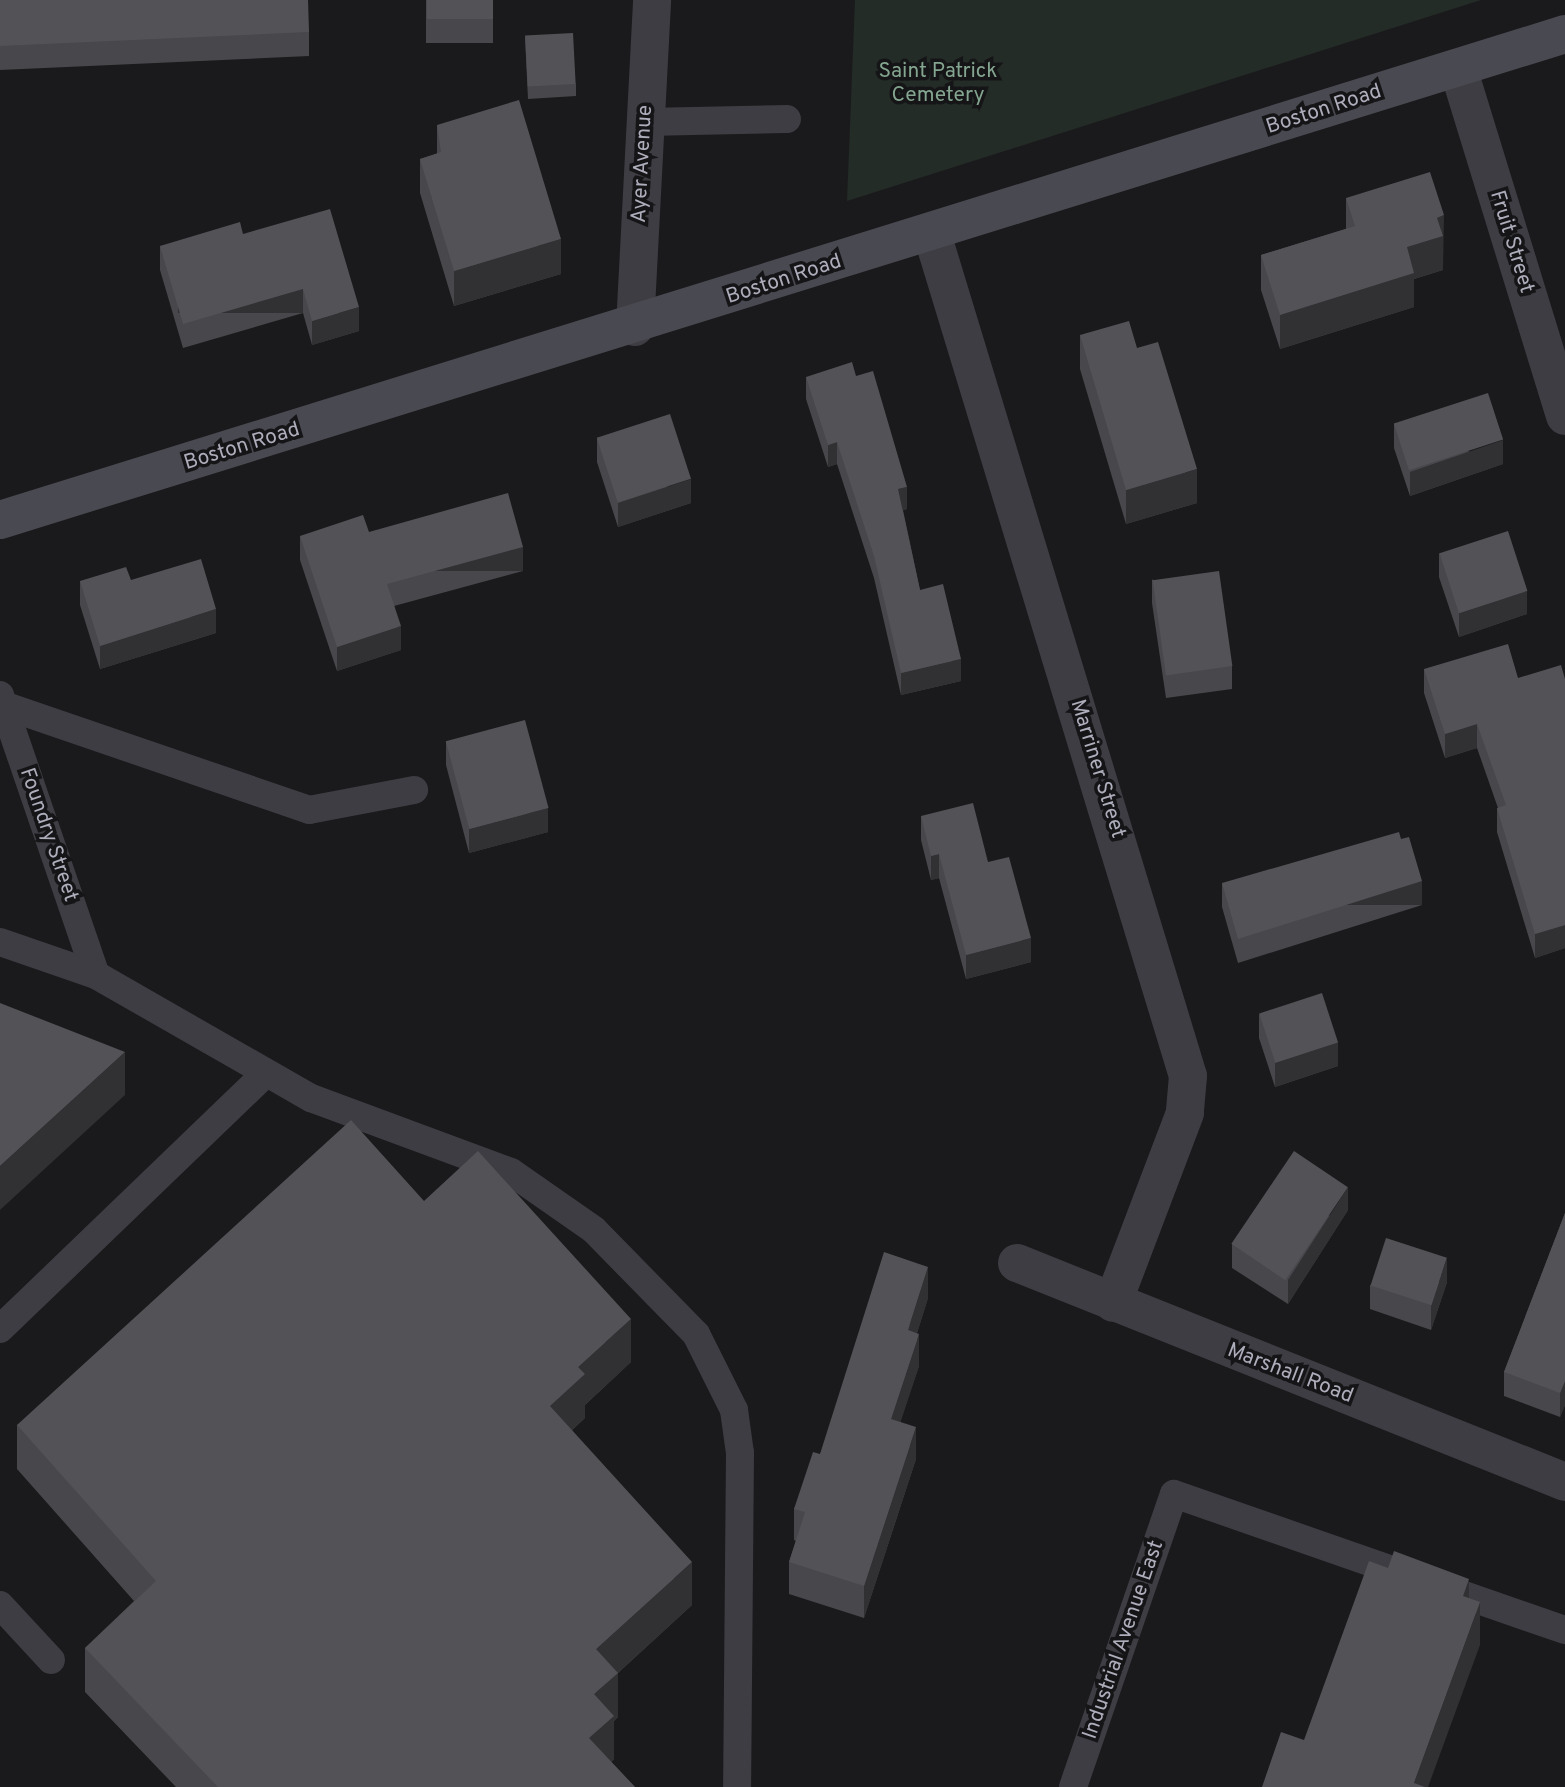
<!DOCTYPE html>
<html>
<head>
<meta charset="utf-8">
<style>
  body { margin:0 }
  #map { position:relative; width:1565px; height:1787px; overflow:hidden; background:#1a1a1c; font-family:Overpass,sans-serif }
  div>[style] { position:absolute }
  .green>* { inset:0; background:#242c27 }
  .service>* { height:28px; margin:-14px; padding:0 14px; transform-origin:14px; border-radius:14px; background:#3e3d43 }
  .minor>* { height:38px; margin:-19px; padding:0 19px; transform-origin:19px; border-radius:19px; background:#3e3d43 }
  .secondary>* { height:38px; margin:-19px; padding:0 19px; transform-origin:19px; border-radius:19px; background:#494951 }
  .wall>* { inset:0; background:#48474b; transform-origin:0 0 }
  .shaded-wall>* { inset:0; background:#313033; transform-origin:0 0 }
  .building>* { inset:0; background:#535257; transform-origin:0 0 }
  span { translate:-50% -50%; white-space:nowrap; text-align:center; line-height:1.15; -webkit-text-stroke:7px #151517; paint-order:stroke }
  .park-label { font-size:21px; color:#84a590 }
  .street-label { font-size:21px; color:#adadbb }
</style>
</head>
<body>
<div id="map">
  <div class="green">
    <div style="clip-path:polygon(855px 0,1481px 0,847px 201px)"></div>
  </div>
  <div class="service">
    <div style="left:646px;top:122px;width:141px;rotate:-1.2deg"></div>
    <div style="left:0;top:695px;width:296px;rotate:71.1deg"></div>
    <div style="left:3px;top:705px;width:324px;rotate:18.9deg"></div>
    <div style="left:309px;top:810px;width:107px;rotate:-10.8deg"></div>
    <div style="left:0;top:942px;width:102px;rotate:19deg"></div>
    <div style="left:96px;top:975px;width:248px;rotate:29.8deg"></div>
    <div style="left:311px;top:1098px;width:213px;rotate:20.3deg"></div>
    <div style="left:511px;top:1172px;width:101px;rotate:34.9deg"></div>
    <div style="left:594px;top:1230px;width:146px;rotate:45.6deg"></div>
    <div style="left:696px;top:1334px;width:85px;rotate:63.4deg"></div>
    <div style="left:734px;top:1410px;width:43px;rotate:82.1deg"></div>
    <div style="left:740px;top:1453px;width:334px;rotate:90.5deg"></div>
    <div style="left:0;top:1329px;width:365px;rotate:-43.9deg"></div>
    <div style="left:0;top:1605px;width:75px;rotate:47.2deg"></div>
    <div style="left:1073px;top:1787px;width:310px;rotate:-71deg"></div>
    <div style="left:1174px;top:1494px;width:414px;rotate:19.2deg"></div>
  </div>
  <div class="minor">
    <div style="left:1458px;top:68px;width:364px;rotate:72.9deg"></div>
    <div style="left:932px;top:234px;width:880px;rotate:73.09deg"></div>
    <div style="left:1188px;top:1076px;width:37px;rotate:95deg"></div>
    <div style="left:1185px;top:1113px;width:203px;rotate:110.8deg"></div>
    <div style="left:635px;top:327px;width:327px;rotate:-87deg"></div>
    <div style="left:1017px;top:1263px;width:590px;rotate:21.78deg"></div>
  </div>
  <div class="secondary">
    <div style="left:0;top:520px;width:1639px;rotate:-17.25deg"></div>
  </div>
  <div class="wall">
    <div style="clip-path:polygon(0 0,309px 32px,309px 56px,0 70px)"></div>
    <div style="left:426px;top:0;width:67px;height:43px"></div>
    <div style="clip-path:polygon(525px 37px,576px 84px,576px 96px,528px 99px)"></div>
    <div style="clip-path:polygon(437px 125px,561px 274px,454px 306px,420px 193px,420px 159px,437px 154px)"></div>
    <div style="clip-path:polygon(1346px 198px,1444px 250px,1443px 250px,1443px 270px,1414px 279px,1414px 307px,1280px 349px,1261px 290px,1261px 255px,1346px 229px)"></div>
    <div style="clip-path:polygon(243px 234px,359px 331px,312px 345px,303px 313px,183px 348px,160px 270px,160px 246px)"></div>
    <div style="clip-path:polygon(1080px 335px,1137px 348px,1197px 503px,1126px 524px,1080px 369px)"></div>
    <div style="clip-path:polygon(856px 376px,907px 509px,903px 510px,920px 590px,961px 681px,901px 695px,874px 578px,837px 464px,828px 467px,806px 399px,806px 377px)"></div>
    <div style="clip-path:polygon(1394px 424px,1503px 464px,1410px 496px,1394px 448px)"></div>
    <div style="clip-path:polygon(597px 438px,691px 503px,618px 527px,597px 462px)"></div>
    <div style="clip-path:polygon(369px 532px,523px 571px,394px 606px,401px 650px,337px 671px,300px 560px,300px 536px)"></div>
    <div style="clip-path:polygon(1439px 553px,1527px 614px,1459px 637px,1439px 577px)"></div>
    <div style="clip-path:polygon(1152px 579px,1232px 666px,1232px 689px,1166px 698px,1152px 603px)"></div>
    <div style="clip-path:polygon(131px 580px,216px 633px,100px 669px,80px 605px,80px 581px)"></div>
    <div style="clip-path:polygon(1424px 669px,1518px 678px,1565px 679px,1565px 948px,1535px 958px,1497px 832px,1497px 808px,1498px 808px,1477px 748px,1445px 758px,1424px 693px)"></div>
    <div style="clip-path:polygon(446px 741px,548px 832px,469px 853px,446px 765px)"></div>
    <div style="clip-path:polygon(921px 816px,988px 862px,1031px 962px,966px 979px,939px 878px,931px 880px,921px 840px)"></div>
    <div style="clip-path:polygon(1222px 883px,1422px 905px,1238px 963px,1222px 907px)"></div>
    <div style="clip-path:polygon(1259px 1014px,1338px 1066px,1275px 1087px,1259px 1038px)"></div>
    <div style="clip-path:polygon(424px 1201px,631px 1362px,585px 1405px,585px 1418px,572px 1430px,692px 1605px,618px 1673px,618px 1717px,614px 1721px,614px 1759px,611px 1762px,635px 1787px,176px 1787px,85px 1692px,85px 1648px,134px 1601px,17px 1469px,17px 1425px)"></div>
    <div style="clip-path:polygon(1348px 1210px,1288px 1304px,1232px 1268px,1232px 1244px)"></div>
    <div style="clip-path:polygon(1565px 1213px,1565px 1405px,1560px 1417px,1504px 1396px,1504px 1372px)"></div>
    <div style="clip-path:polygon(1447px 1282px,1431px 1330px,1370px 1309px,1370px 1285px)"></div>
    <div style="clip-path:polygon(928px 1298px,917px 1333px,919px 1366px,900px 1422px,916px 1459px,864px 1618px,789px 1594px,789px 1562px,796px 1541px,794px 1540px,794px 1509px,820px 1454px)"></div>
  </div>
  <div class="shaded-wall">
    <div style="clip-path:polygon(1444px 215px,1443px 270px,1414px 279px,1414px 307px,1280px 349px,1280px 315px,1407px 247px,1437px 218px)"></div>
    <div style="clip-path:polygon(561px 239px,561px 274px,454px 306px,454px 271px)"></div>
    <div style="left:303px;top:289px;width:24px;height:125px;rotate:90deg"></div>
    <div style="clip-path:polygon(359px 307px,359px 331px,312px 345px,312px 321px)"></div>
    <div style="clip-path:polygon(1503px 440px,1503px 464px,1410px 496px,1410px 472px)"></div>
    <div style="clip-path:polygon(837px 442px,837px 464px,828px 467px,828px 445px)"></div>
    <div style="clip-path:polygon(1197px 469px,1197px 503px,1126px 524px,1126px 490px)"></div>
    <div style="clip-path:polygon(691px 479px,691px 503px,618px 527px,618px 503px)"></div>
    <div style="clip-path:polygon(907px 487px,907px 509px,898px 511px,898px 489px)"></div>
    <div style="left:523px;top:547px;width:24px;height:141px;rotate:90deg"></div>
    <div style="clip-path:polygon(1527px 591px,1527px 614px,1459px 637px,1459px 613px)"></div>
    <div style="clip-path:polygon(216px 609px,216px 633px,100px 669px,100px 646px)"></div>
    <div style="clip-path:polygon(401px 626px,401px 650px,337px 671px,337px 647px)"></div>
    <div style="clip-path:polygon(961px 659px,961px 681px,901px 695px,901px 673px)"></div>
    <div style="clip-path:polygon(1477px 724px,1477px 748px,1445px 758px,1445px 734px)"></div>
    <div style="clip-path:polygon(548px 808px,548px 832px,469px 853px,469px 829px)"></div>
    <div style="clip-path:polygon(939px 854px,939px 878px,931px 880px,931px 856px)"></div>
    <div style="left:1422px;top:881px;width:24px;height:193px;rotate:90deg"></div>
    <div style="clip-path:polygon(1565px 925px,1565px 948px,1535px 958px,1535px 934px)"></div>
    <div style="clip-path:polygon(1031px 938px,1031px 962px,966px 979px,966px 955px)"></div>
    <div style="clip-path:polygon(1338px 1042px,1338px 1066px,1275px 1087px,1275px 1063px)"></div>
    <div style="clip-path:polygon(125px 1052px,125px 1095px,0 1210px,0 1166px)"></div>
    <div style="clip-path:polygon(1348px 1187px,1348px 1210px,1288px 1304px,1288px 1280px)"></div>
    <div style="clip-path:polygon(1447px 1258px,1447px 1282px,1431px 1330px,1431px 1306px)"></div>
    <div style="clip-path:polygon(928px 1267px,928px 1298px,908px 1362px,908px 1330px)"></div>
    <div style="clip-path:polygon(631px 1319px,631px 1362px,585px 1405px,585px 1418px,550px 1449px,550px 1406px,578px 1367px)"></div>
    <div style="clip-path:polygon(919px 1334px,919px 1366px,891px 1451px,891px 1419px)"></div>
    <div style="clip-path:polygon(1565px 1381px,1565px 1405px,1560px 1417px,1560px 1393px)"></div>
    <div style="clip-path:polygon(916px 1427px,916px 1459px,864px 1618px,864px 1586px)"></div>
    <div style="clip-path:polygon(692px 1562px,692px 1605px,596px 1693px,596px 1649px)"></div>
    <div style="clip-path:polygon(1469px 1579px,1469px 1623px,1463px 1596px)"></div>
    <div style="clip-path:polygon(1480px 1602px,1480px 1645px,1428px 1787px,1414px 1787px,1414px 1783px)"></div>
    <div style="clip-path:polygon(618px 1673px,618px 1717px,614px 1721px,614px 1759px,589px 1781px,589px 1738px,594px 1694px)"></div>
  </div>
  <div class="building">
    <div style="clip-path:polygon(0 0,308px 0,309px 32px,0 46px)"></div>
    <div style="left:427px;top:0;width:66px;height:19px"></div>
    <div style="left:573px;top:33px;width:51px;height:48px;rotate:87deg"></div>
    <div style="clip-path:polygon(519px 100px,561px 239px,454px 271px,420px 159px,441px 152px,437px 125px)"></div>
    <div style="clip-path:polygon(1430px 172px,1444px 215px,1437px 218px,1443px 236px,1407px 247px,1414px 273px,1280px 315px,1261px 255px,1355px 226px,1346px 198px)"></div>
    <div style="clip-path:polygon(330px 209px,359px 307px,312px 321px,303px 289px,183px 324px,160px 246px,240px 222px,243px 234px)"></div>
    <div style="clip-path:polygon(1129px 321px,1137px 348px,1158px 342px,1197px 469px,1126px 490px,1080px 335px)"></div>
    <div style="clip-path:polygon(852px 362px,856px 376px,873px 371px,907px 487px,898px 489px,920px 590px,943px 584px,961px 659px,901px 673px,874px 556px,837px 442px,828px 445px,806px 377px)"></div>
    <div style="left:1488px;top:393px;width:49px;height:99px;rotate:72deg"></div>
    <div style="left:670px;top:414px;width:68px;height:77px;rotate:72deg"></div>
    <div style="clip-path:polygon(508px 493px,523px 547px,387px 584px,401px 626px,337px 647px,300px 536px,363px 515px,369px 532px)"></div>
    <div style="left:1508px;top:531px;width:63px;height:72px;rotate:72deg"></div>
    <div style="clip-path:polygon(201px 559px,216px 609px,100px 646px,80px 581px,126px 567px,131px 580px)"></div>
    <div style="left:1219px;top:571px;width:96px;height:67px;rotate:82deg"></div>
    <div style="clip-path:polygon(1508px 644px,1518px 678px,1561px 665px,1565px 679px,1565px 925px,1535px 934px,1497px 808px,1506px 805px,1477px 724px,1445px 734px,1424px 669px)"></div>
    <div style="left:525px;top:720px;width:91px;height:82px;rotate:75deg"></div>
    <div style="clip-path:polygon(973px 803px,988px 862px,1009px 857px,1031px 938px,966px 955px,939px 854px,931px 856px,921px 816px)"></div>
    <div style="clip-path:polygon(1399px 832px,1401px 839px,1409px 837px,1422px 881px,1238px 939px,1222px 883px)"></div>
    <div style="left:1322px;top:993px;width:52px;height:66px;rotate:72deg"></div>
    <div style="clip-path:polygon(0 1003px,125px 1052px,0 1166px)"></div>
    <div style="clip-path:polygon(351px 1120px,424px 1201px,478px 1151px,631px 1319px,578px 1367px,585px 1374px,550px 1406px,692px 1562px,596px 1649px,618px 1673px,594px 1694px,614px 1716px,589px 1738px,635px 1787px,218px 1787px,85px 1648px,156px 1581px,17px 1425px)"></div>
    <div style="left:1294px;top:1151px;width:65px;height:112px;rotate:34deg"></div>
    <div style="clip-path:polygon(1565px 1213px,1565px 1381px,1560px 1393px,1504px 1372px)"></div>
    <div style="left:1386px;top:1238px;width:64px;height:50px;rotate:18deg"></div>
    <div style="clip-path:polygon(884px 1252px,928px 1267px,908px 1330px,919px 1334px,891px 1419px,916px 1427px,864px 1586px,789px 1562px,805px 1512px,794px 1509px,813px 1452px,820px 1454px)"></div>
    <div style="clip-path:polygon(1394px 1551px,1469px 1579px,1463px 1596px,1480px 1602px,1414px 1783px,1425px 1787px,1262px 1787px,1281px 1732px,1304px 1740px,1369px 1561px,1388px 1568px)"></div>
  </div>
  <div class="park-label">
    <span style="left:938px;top:84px">Saint Patrick<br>Cemetery</span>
  </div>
  <div class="street-label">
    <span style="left:1324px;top:110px;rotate:-18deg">Boston Road</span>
    <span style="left:643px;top:164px;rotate:-87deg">Ayer Avenue</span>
    <span style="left:1511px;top:242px;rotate:73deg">Fruit Street</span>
    <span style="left:784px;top:280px;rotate:-18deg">Boston Road</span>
    <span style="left:242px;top:447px;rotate:-17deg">Boston Road</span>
    <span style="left:1097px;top:769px;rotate:73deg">Marriner Street</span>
    <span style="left:48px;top:835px;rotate:71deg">Foundry Street</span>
    <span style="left:1290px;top:1374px;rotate:21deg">Marshall Road</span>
    <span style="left:1124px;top:1640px;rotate:-71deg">Industrial Avenue East</span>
  </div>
</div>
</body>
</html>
